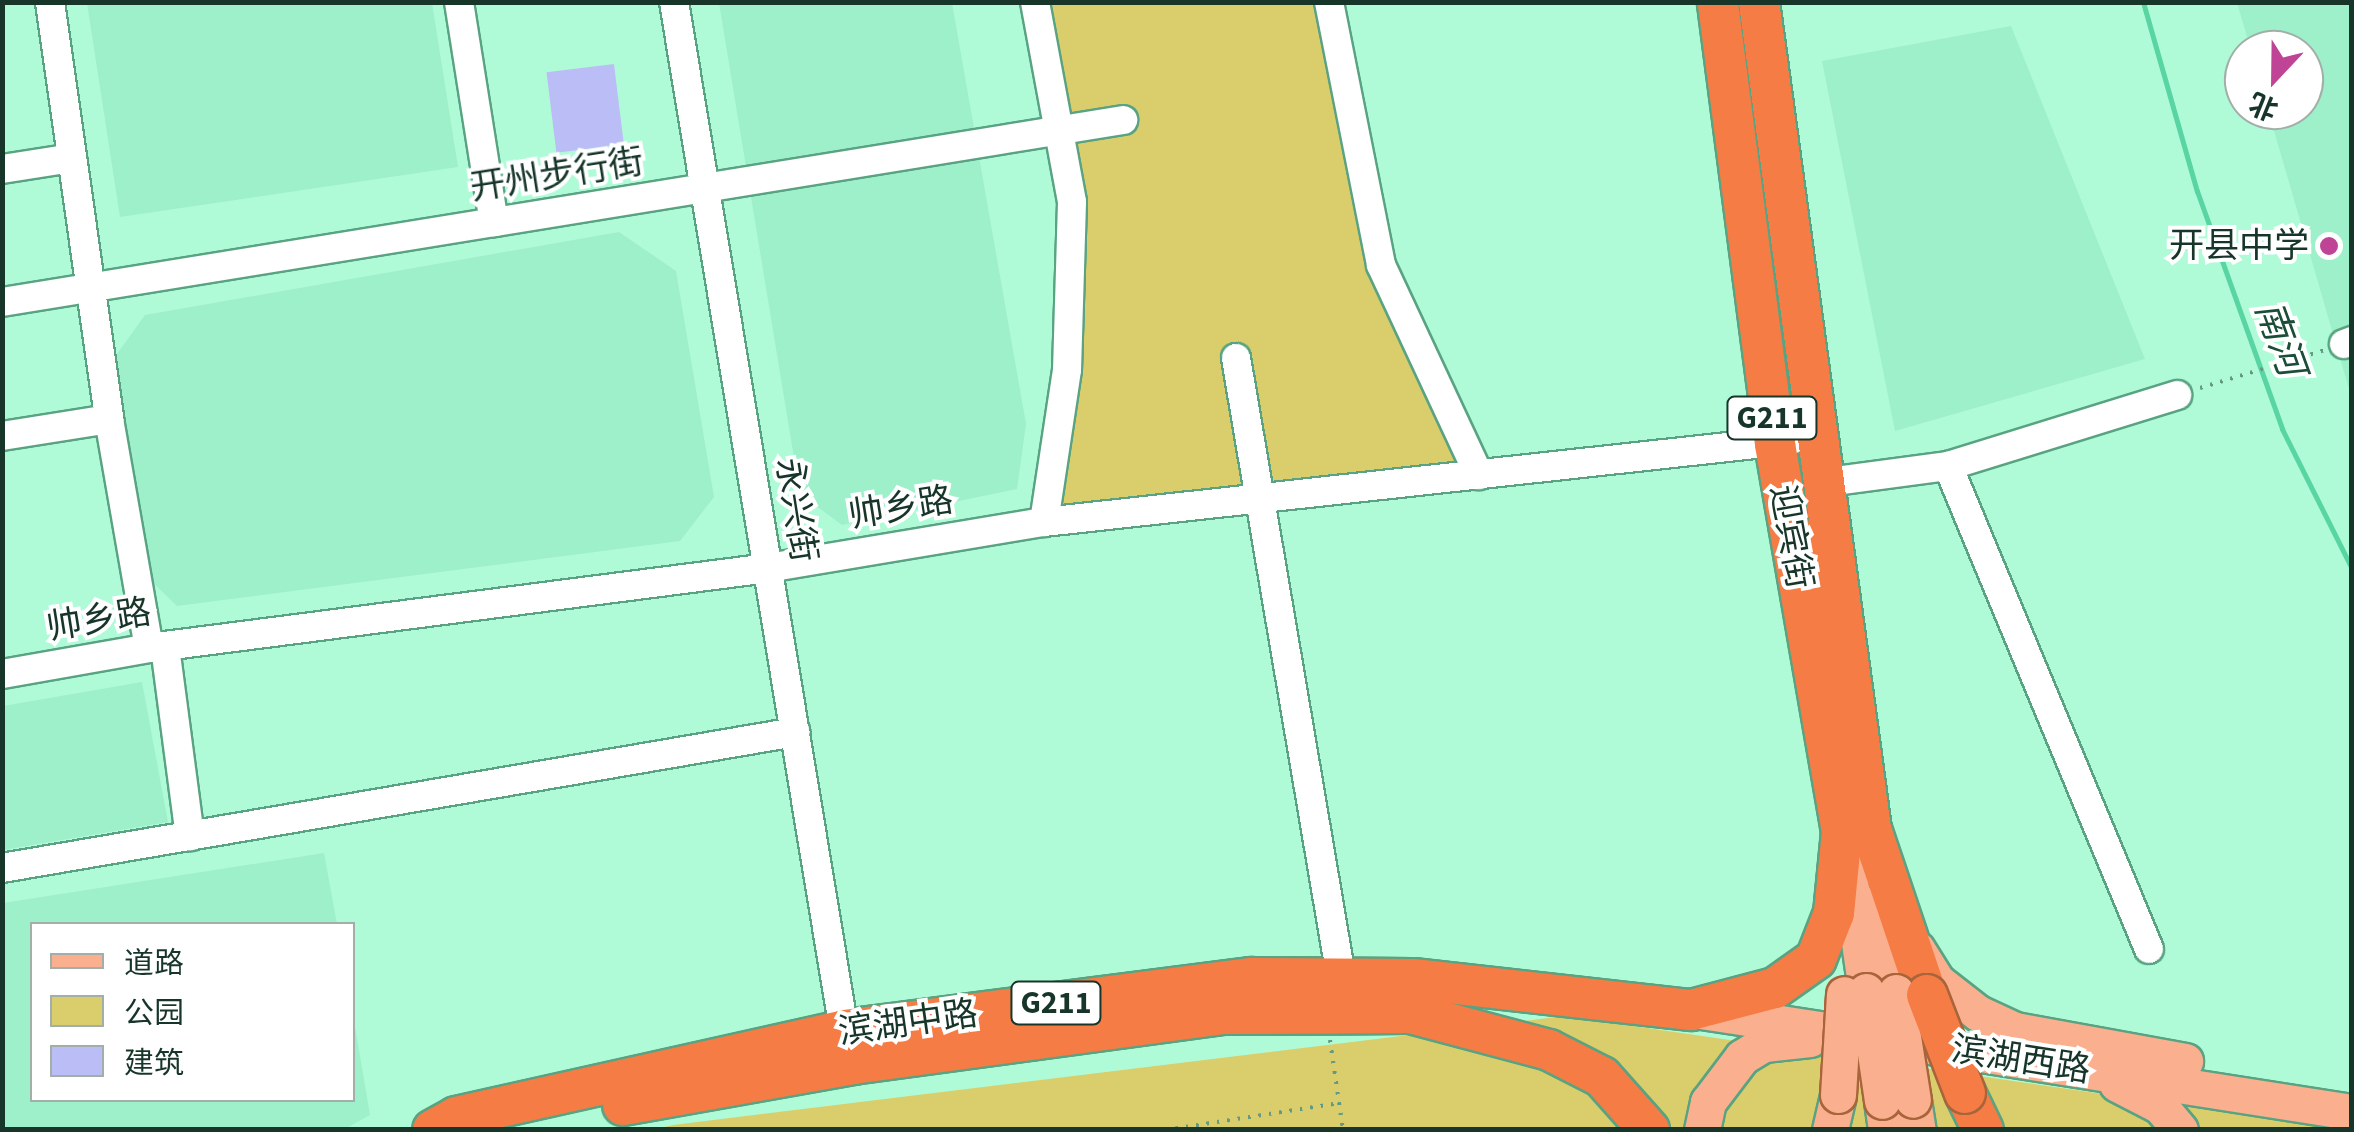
<!DOCTYPE html>
<html>
<head>
<meta charset="utf-8">
<style>
  body { margin:0 }
  #map { position:relative; width:2354px; height:1132px; overflow:hidden; background:#b0fbd7; font-family:"Source Sans 3","Noto Sans SC",sans-serif }
  div>[style] { position:absolute }
  .built>* { inset:0; background:#9df0ca }
  .green>* { inset:0; background:#d9ce6b }
  .stream>* { height:5px; margin:-2.5px; padding:0 2.5px; transform-origin:2.5px; border-radius:2.5px; background:#58d5a2 }
  .building>* { inset:0; background:#bbbdf6; transform-origin:0 0 }
  .path>* { height:4px; margin-top:-2px; transform-origin:0; background:repeating-linear-gradient(90deg,#649a81 0 2.5px,transparent 0 10.5px) }
  .roads { filter:drop-shadow(2px 0 #59a382) drop-shadow(-2px 0 #59a382) drop-shadow(0 2px #59a382) drop-shadow(0 -2px #59a382) }
  .minor>* { height:28px; margin:-14px; padding:0 14px; transform-origin:14px; border-radius:14px; background:#fff }
  .major>* { height:35px; margin:-17.5px; padding:0 17.5px; transform-origin:17.5px; border-radius:17.5px; background:#fab08f }
  .highway>* { height:40px; margin:-20px; padding:0 20px; transform-origin:20px; border-radius:20px; background:#f67c45 }
  .bridges { filter:drop-shadow(2px 0 #a8643b) drop-shadow(-2px 0 #a8643b) drop-shadow(0 2px #a8643b) drop-shadow(0 -2px #a8643b) }
  .major-bridge>* { height:35px; margin:-17.5px; padding:0 17.5px; transform-origin:17.5px; border-radius:17.5px; background:#fab08f }
  .highway-bridge>* { height:40px; margin:-20px; padding:0 20px; transform-origin:20px; border-radius:20px; background:#f67c45 }
  .dots>* { width:28px; height:28px; translate:-50% -50%; box-sizing:border-box; border:5px solid #fff; border-radius:50% }
  span { translate:-50% -50%; white-space:nowrap; text-align:center; line-height:1.15; -webkit-text-stroke:8px #fff; paint-order:stroke }
  .shield-label span { padding:2px 8px; background:#fff; border:2px solid; border-radius:8px; -webkit-text-stroke-width:0 }
  .shield-label { font-size:32px; color:#173629; font-weight:700 }
  .street-label { font-size:35px; color:#173629 }
  .poi-label { font-size:35px; color:#173629 }
  .right { translate:-100% -50%; text-align:right }
  .water-label { font-size:38px; color:#1b4e39; font-style:italic }
  .frame { position:absolute; inset:0; border:5px solid #173629; pointer-events:none }
  .legend { position:absolute; left:30px; top:922px; width:325px; height:180px; box-sizing:border-box; background:#fff; border:2px solid #a2afa9; margin:0; padding:12px 18px; list-style:none; font-size:30px; color:#173629 }
  .legend li { display:flex; align-items:center; gap:20px; height:50px }
  .legend b { width:50px; border:2px solid #a2afa9 }
  .north { position:absolute; left:2224px; top:30px; width:100px; height:100px; box-sizing:border-box; background:#fff; border:2px solid #a2afa9; border-radius:50%; rotate:202deg; font-size:28px; font-weight:700; line-height:40px; text-align:center; color:#173629 }
  .north::after { content:''; display:block; margin:auto; width:35px; height:45px; background:#bf4496; clip-path:polygon(50% 0,100% 100%,50% 72%,0 100%) }
</style>
</head>
<body>
<div id="map">
  <div class="built">
    <div style="clip-path:polygon(87px 3px,432px 3px,458px 167px,120px 217px)"></div>
    <div style="clip-path:polygon(719px 3px,952px 3px,1026px 424px,1017px 489px,842px 525px,800px 494px)"></div>
    <div style="clip-path:polygon(2237px 3px,2351px 3px,2351px 396px,2268px 110px,2304px 110px,2304px 50px,2251px 50px)"></div>
    <div style="clip-path:polygon(2011px 26px,2145px 359px,1895px 431px,1822px 61px)"></div>
    <div style="clip-path:polygon(619px 232px,676px 271px,714px 497px,680px 541px,177px 606px,148px 578px,114px 358px,145px 315px)"></div>
    <div style="clip-path:polygon(142px 682px,168px 822px,3px 850px,3px 706px)"></div>
    <div style="clip-path:polygon(324px 853px,337px 924px,32px 924px,32px 1100px,352px 1100px,353px 1015px,370px 1115px,343px 1130px,3px 1129px,3px 903px)"></div>
  </div>
  <div class="green">
    <div style="clip-path:polygon(1035px 3px,1329px 3px,1381px 265px,1479px 475px,1044px 522px,1072px 203px)"></div>
    <div style="clip-path:polygon(1564px 1016px,2351px 1130px,652px 1130px,673px 1125px)"></div>
  </div>
  <div class="stream">
    <div style="left:2143px;top:2px;width:197px;rotate:74.1deg"></div>
    <div style="left:2197px;top:191px;width:253px;rotate:70.3deg"></div>
    <div style="left:2282px;top:429px;width:157px;rotate:63.4deg"></div>
  </div>
  <div class="building">
    <div style="left:614px;top:64px;width:81px;height:68px;rotate:83deg"></div>
  </div>
  <div class="path">
    <div style="left:2200px;top:388px;width:131px;rotate:-16.9deg"></div>
    <div style="left:1330px;top:1040px;width:91px;rotate:81.8deg"></div>
    <div style="left:1165px;top:1130px;width:177px;rotate:-8.8deg"></div>
  </div>
  <div class="roads">
    <div class="minor">
      <div style="left:50px;top:2px;width:421px;rotate:81.9deg"></div>
      <div style="left:109px;top:419px;width:232px;rotate:80.1deg"></div>
      <div style="left:459px;top:2px;width:223px;rotate:81deg"></div>
      <div style="left:674px;top:2px;width:1042px;rotate:80.61deg"></div>
      <div style="left:1035px;top:2px;width:203px;rotate:79.5deg"></div>
      <div style="left:1072px;top:202px;width:168px;rotate:91.7deg"></div>
      <div style="left:1067px;top:370px;width:154px;rotate:98.6deg"></div>
      <div style="left:1329px;top:2px;width:268px;rotate:78.8deg"></div>
      <div style="left:1381px;top:265px;width:232px;rotate:65deg"></div>
      <div style="left:2px;top:169px;width:71px;rotate:-8.9deg"></div>
      <div style="left:2px;top:302px;width:1136px;rotate:-9.22deg"></div>
      <div style="left:2344px;top:344px;width:9px;rotate:-21deg"></div>
      <div style="left:1236px;top:358px;width:628px;rotate:80.37deg"></div>
      <div style="left:2px;top:436px;width:108px;rotate:-9deg"></div>
      <div style="left:1948px;top:466px;width:523px;rotate:67.41deg"></div>
      <div style="left:1820px;top:483px;width:129px;rotate:-7.6deg"></div>
      <div style="left:1948px;top:466px;width:240px;rotate:-17.2deg"></div>
      <div style="left:165px;top:647px;width:191px;rotate:82.5deg"></div>
      <div style="left:2px;top:674px;width:149px;rotate:-10deg"></div>
      <div style="left:149px;top:648px;width:624px;rotate:-7.36deg"></div>
      <div style="left:768px;top:568px;width:280px;rotate:-9.5deg"></div>
      <div style="left:1044px;top:522px;width:752px;rotate:-6.26deg"></div>
      <div style="left:2px;top:868px;width:805px;rotate:-9.73deg"></div>
    </div>
    <div class="major">
      <div style="left:1848px;top:867px;width:125px;rotate:81.7deg"></div>
      <div style="left:1882px;top:899px;width:94px;rotate:81.4deg"></div>
      <div style="left:1917px;top:949px;width:38px;rotate:58deg"></div>
      <div style="left:1937px;top:981px;width:52px;rotate:38deg"></div>
      <div style="left:1978px;top:1013px;width:41px;rotate:24.7deg"></div>
      <div style="left:2015px;top:1030px;width:173px;rotate:10.3deg"></div>
      <div style="left:1695px;top:1010px;width:178px;rotate:8.7deg"></div>
      <div style="left:1923px;top:1045px;width:434px;rotate:8.9deg"></div>
      <div style="left:2117px;top:1084px;width:48px;rotate:27.1deg"></div>
      <div style="left:2160px;top:1106px;width:31px;rotate:50deg"></div>
      <div style="left:1913px;top:1100px;width:30px;rotate:81deg"></div>
      <div style="left:1882px;top:1101px;width:29px;rotate:82deg"></div>
      <div style="left:1702px;top:1130px;width:29px;rotate:-78deg"></div>
      <div style="left:1708px;top:1102px;width:56px;rotate:-52.9deg"></div>
      <div style="left:1742px;top:1057px;width:26px;rotate:-31deg"></div>
      <div style="left:1764px;top:1044px;width:46px;rotate:-6.2deg"></div>
      <div style="left:1830px;top:1130px;width:36px;rotate:-77deg"></div>
    </div>
    <div class="highway">
      <div style="left:1759px;top:2px;width:835px;rotate:82.29deg"></div>
      <div style="left:1871px;top:829px;width:175px;rotate:71.4deg"></div>
      <div style="left:1965px;top:1093px;width:41px;rotate:64.1deg"></div>
      <div style="left:623px;top:1105px;width:234px;rotate:-10.1deg"></div>
      <div style="left:853px;top:1064px;width:374px;rotate:-7.7deg"></div>
      <div style="left:1224px;top:1014px;width:186px;rotate:-0.3deg"></div>
      <div style="left:1410px;top:1013px;width:144px;rotate:14.9deg"></div>
      <div style="left:1549px;top:1050px;width:59px;rotate:27deg"></div>
      <div style="left:1602px;top:1077px;width:71px;rotate:48.4deg"></div>
      <div style="left:433px;top:1130px;width:26px;rotate:-29deg"></div>
      <div style="left:456px;top:1117px;width:398px;rotate:-12.6deg"></div>
      <div style="left:844px;top:1030px;width:411px;rotate:-7.3deg"></div>
      <div style="left:1252px;top:978px;width:161px;rotate:0.4deg"></div>
      <div style="left:1413px;top:979px;width:280px;rotate:6.4deg"></div>
      <div style="left:1691px;top:1010px;width:87px;rotate:-14.7deg"></div>
      <div style="left:1775px;top:988px;width:50px;rotate:-35.3deg"></div>
      <div style="left:1816px;top:959px;width:49px;rotate:-68.6deg"></div>
      <div style="left:1834px;top:913px;width:81px;rotate:-84.4deg"></div>
      <div style="left:1842px;top:832px;width:395px;rotate:-99.8deg"></div>
      <div style="left:1775px;top:443px;width:445px;rotate:-97.4deg"></div>
    </div>
  </div>
  <div class="bridges">
    <div class="major-bridge">
      <div style="left:1866px;top:991px;width:111px;rotate:81.7deg"></div>
      <div style="left:1896px;top:992px;width:109px;rotate:81.1deg"></div>
      <div style="left:1838px;top:1095px;width:101px;rotate:-86.6deg"></div>
    </div>
    <div class="highway-bridge">
      <div style="left:1927px;top:995px;width:105px;rotate:68.8deg"></div>
    </div>
  </div>
  <div class="dots">
    <div style="left:2329px;top:246px;background:#bf4496"></div>
  </div>
  <div class="shield-label">
    <span style="left:1772px;top:418px">G211</span>
    <span style="left:1056px;top:1003px">G211</span>
  </div>
  <div class="street-label">
    <span style="left:557px;top:175px;rotate:-9deg">开州步行街</span>
    <span style="left:901px;top:508px;rotate:-9deg">帅乡路</span>
    <span style="left:796px;top:510px;rotate:81deg">永兴街</span>
    <span style="left:1791px;top:537px;rotate:80deg">迎宾街</span>
    <span style="left:99px;top:620px;rotate:-9deg">帅乡路</span>
    <span style="left:908px;top:1023px;rotate:-8deg">滨湖中路</span>
    <span style="left:2021px;top:1060px;rotate:9deg">滨湖西路</span>
  </div>
  <div class="poi-label">
    <span class="right" style="left:2309px;top:246px">开县中学</span>
  </div>
  <div class="water-label">
    <span style="left:2279px;top:339px;rotate:70deg">南河</span>
  </div>
  <div class="frame"></div>
  <ul class="legend">
  <li><b style="height:12px;background:#fab08f"></b>道路</li>
  <li><b style="height:28px;background:#d9ce6b"></b>公园</li>
  <li><b style="height:28px;background:#bbbdf6"></b>建筑</li>
  </ul>
  <div class="north">北</div>
</div>
</body>
</html>
